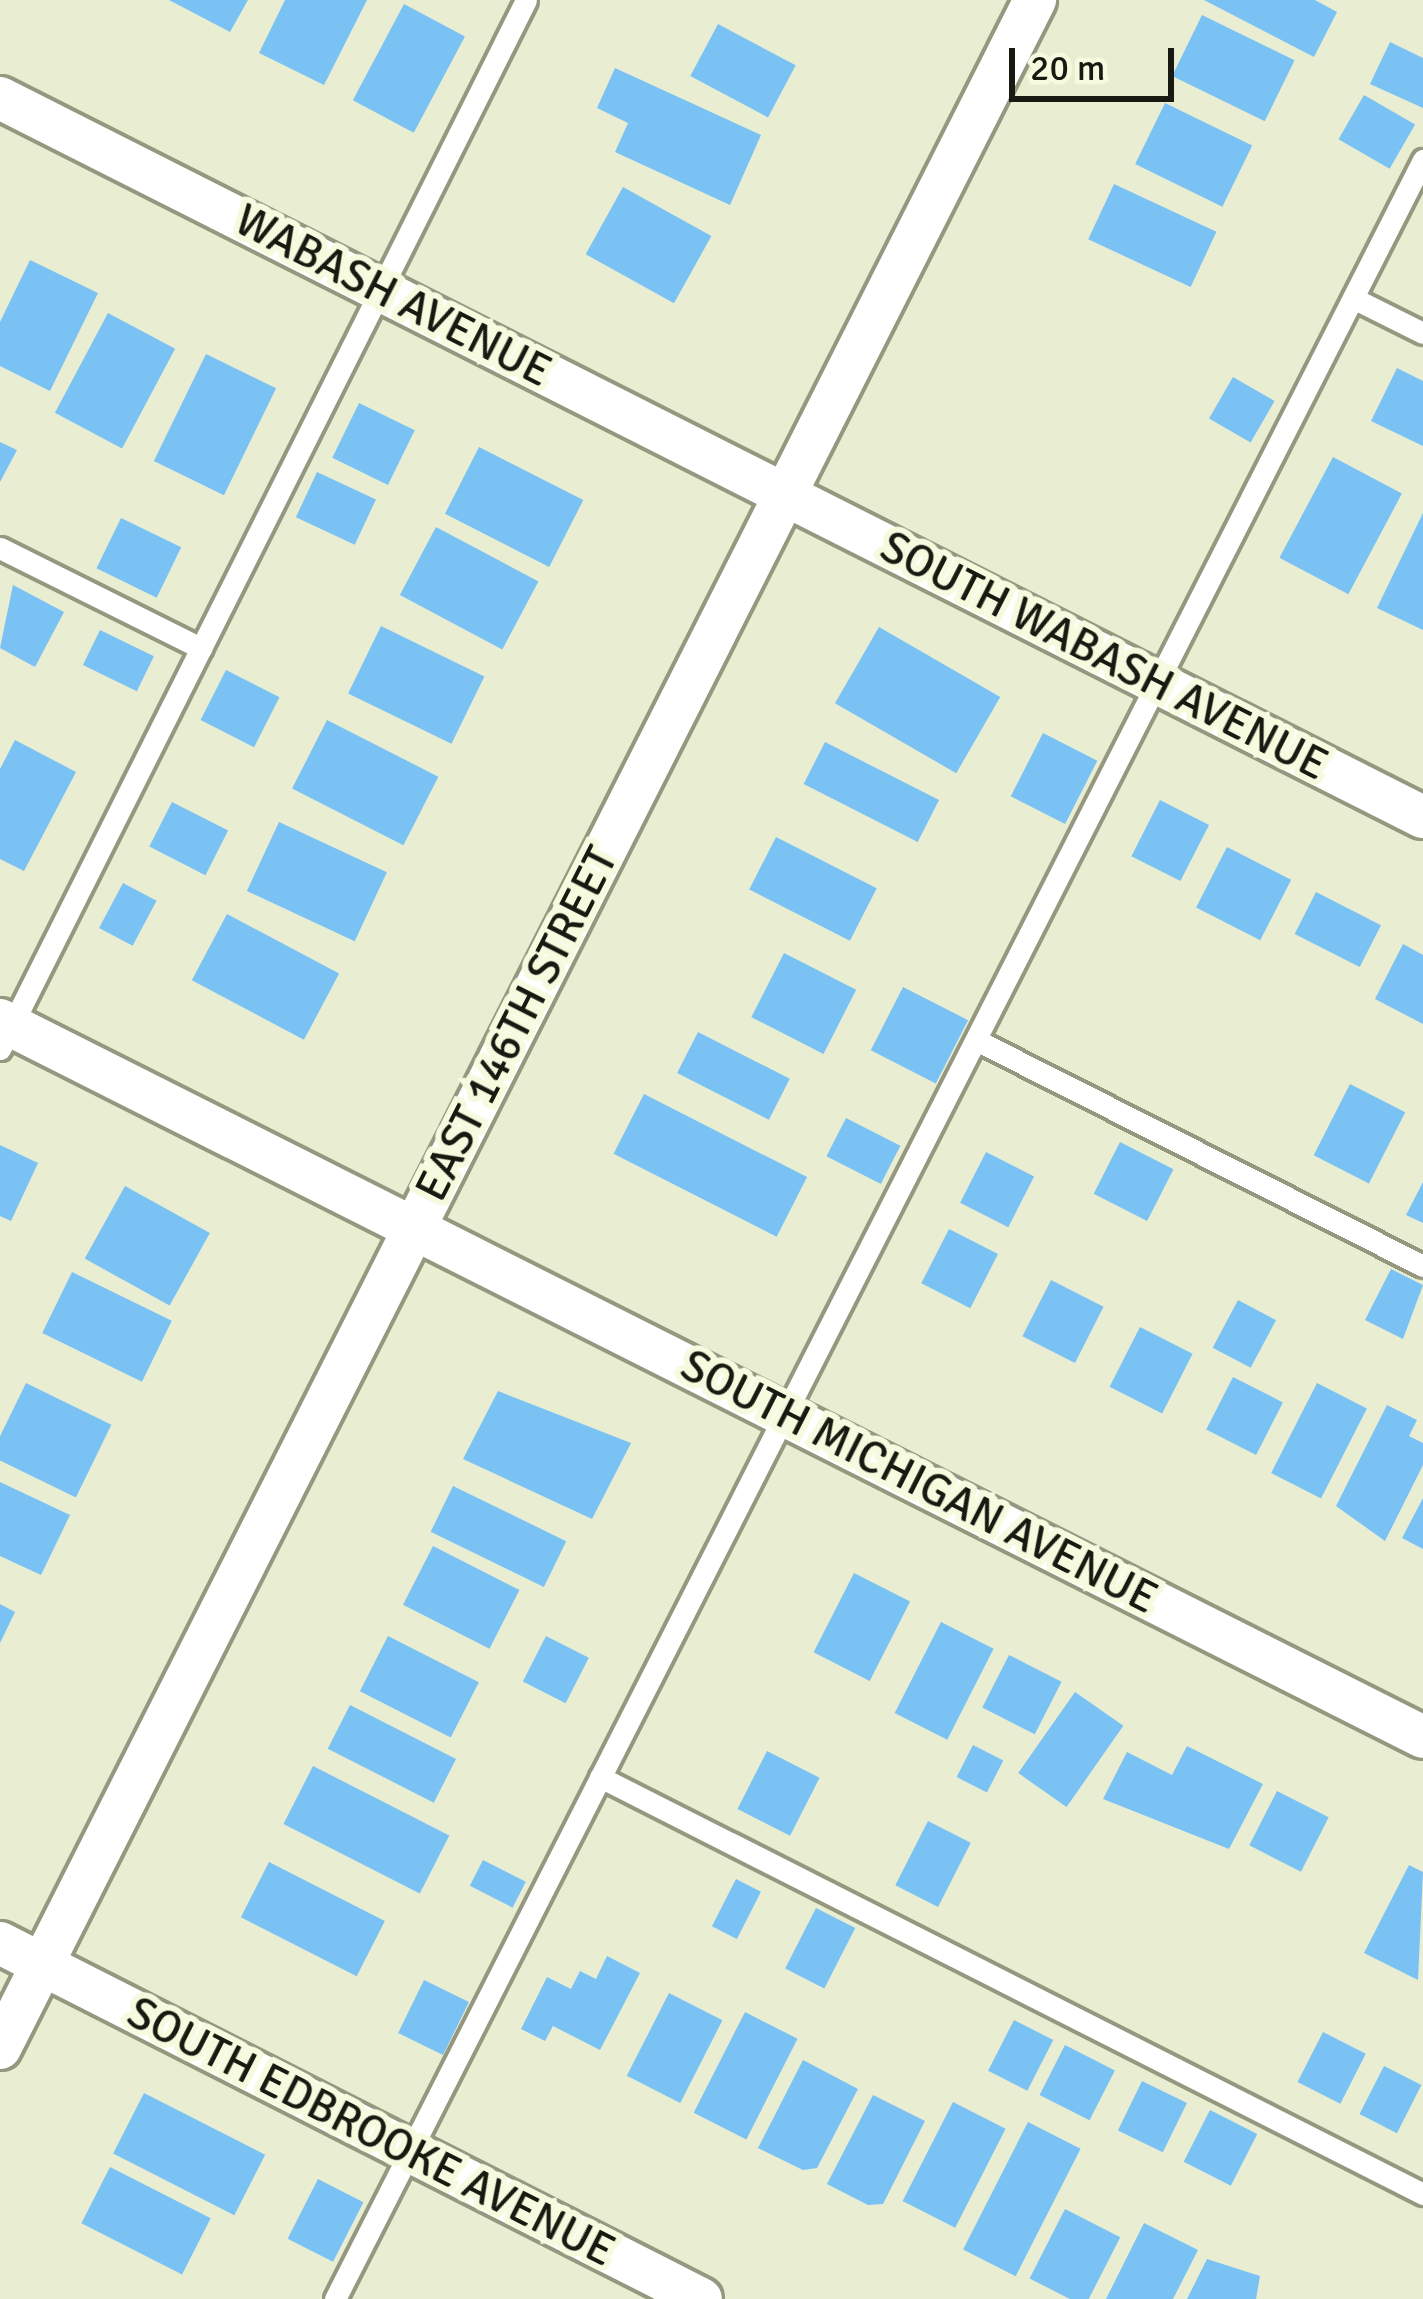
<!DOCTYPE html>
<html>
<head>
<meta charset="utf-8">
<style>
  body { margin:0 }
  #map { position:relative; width:1423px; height:2299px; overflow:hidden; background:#e9edd2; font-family:Signika,sans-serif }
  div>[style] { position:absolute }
  .building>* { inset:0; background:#7bc2f4; transform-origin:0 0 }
  .roads { filter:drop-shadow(3px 0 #95987f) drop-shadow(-3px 0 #95987f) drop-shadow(0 3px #95987f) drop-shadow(0 -3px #95987f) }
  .lane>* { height:21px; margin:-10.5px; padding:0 10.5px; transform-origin:10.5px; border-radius:10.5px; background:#fff }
  .street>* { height:42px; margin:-21px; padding:0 21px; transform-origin:21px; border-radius:21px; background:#fff }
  span { translate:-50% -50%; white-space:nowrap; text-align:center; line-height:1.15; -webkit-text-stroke:12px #f6fadf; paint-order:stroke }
  .street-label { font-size:45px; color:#181910 }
  .scale { position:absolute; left:1009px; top:48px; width:165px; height:54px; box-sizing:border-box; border:6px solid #181910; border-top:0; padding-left:15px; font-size:36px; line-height:42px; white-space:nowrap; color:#181910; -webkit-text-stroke:9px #f6fadf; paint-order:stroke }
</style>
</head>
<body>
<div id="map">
  <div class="building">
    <div style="clip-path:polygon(169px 0,248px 0,230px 32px)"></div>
    <div style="clip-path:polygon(285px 0,367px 0,324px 85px,259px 53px)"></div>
    <div style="clip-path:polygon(1204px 0,1315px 0,1337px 12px,1314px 57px)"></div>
    <div style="left:404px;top:4px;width:69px;height:109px;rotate:28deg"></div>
    <div style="left:1202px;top:15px;width:103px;height:68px;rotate:26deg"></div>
    <div style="left:718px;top:24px;width:88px;height:59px;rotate:28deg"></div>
    <div style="clip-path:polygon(1390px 42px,1423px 58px,1423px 108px,1370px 84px)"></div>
    <div style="clip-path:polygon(615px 68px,761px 135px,730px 205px,615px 152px,628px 123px,597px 108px)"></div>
    <div style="left:1364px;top:95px;width:59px;height:51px;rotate:30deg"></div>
    <div style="left:1165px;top:103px;width:97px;height:68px;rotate:26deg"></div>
    <div style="left:1114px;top:184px;width:113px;height:61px;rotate:25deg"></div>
    <div style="left:623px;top:187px;width:101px;height:77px;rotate:29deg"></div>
    <div style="clip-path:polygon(30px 260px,98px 293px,50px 391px,0 366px,0 322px)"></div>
    <div style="left:108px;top:313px;width:76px;height:113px;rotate:28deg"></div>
    <div style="left:206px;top:354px;width:78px;height:119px;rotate:26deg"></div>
    <div style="clip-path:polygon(1397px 368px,1423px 381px,1423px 446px,1371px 421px)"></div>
    <div style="left:1233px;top:377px;width:48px;height:48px;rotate:30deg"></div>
    <div style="left:359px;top:403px;width:62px;height:61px;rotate:26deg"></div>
    <div style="clip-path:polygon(0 442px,17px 450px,0 482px)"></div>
    <div style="left:479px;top:447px;width:117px;height:75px;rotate:27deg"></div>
    <div style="left:1333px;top:457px;width:78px;height:114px;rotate:28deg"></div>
    <div style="left:317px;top:472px;width:65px;height:50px;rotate:25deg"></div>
    <div style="clip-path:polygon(1423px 513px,1423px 630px,1377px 608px)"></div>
    <div style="left:121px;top:518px;width:67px;height:56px;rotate:26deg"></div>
    <div style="left:436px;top:527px;width:116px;height:77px;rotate:28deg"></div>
    <div style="clip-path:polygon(13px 585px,64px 612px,35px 667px,0 648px)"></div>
    <div style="left:381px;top:626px;width:115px;height:75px;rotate:26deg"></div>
    <div style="left:879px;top:627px;width:140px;height:88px;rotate:30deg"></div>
    <div style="left:100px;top:630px;width:60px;height:39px;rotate:26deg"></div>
    <div style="left:226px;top:670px;width:60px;height:56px;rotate:27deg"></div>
    <div style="left:327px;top:720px;width:125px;height:77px;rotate:27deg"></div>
    <div style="left:1043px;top:733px;width:61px;height:71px;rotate:27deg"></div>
    <div style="clip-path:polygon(15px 740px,76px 772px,24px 871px,0 859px,0 769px)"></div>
    <div style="left:825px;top:742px;width:128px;height:47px;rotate:27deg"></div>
    <div style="left:1160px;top:800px;width:55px;height:63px;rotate:27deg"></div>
    <div style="left:172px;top:802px;width:63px;height:50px;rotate:27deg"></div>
    <div style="left:279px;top:822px;width:119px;height:76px;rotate:25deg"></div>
    <div style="left:776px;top:837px;width:113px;height:59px;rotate:27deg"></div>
    <div style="left:1227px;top:847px;width:72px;height:68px;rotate:27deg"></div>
    <div style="left:123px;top:883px;width:38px;height:51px;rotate:28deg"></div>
    <div style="left:1316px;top:892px;width:73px;height:47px;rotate:27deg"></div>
    <div style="left:227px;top:914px;width:127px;height:75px;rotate:28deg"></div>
    <div style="clip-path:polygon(1403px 944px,1423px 955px,1423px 1024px,1375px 999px)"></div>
    <div style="left:784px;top:953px;width:81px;height:72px;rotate:27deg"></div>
    <div style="left:903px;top:987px;width:73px;height:71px;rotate:27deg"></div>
    <div style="left:698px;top:1032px;width:103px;height:46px;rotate:27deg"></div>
    <div style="left:1350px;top:1084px;width:62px;height:80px;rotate:27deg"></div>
    <div style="left:644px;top:1094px;width:183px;height:67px;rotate:27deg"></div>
    <div style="left:846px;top:1118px;width:61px;height:43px;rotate:27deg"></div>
    <div style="left:1120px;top:1142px;width:60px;height:58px;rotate:27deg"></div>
    <div style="clip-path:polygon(0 1145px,38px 1163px,11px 1221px,0 1216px)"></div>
    <div style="left:986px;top:1152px;width:54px;height:57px;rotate:27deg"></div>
    <div style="clip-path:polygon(1423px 1182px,1423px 1223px,1406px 1215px)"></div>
    <div style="left:125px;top:1186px;width:97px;height:83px;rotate:29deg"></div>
    <div style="left:949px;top:1229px;width:55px;height:61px;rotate:27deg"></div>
    <div style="clip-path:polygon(1391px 1269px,1423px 1285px,1403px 1339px,1365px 1320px)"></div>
    <div style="left:72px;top:1272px;width:111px;height:68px;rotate:26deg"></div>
    <div style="left:1051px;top:1280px;width:59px;height:63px;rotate:27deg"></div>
    <div style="left:1238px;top:1300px;width:43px;height:54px;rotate:28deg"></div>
    <div style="left:1140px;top:1327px;width:59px;height:67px;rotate:27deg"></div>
    <div style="left:1233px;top:1377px;width:56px;height:59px;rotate:27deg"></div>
    <div style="left:26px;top:1383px;width:95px;height:81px;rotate:26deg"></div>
    <div style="left:1317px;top:1383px;width:56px;height:101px;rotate:27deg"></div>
    <div style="clip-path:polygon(498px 1391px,631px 1443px,592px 1519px,463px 1459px)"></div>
    <div style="clip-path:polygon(1387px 1405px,1417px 1420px,1409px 1436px,1423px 1443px,1423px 1465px,1385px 1541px,1336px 1506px)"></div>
    <div style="clip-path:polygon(0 1482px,70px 1515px,41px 1575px,0 1556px)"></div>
    <div style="left:453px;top:1486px;width:126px;height:51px;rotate:26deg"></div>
    <div style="clip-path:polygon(1423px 1498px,1423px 1549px,1402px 1538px)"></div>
    <div style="left:433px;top:1546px;width:97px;height:66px;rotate:27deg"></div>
    <div style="left:854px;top:1573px;width:63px;height:89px;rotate:27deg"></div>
    <div style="clip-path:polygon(0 1604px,15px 1612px,0 1643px)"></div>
    <div style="left:941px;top:1622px;width:59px;height:102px;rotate:27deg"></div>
    <div style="left:388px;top:1636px;width:102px;height:62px;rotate:27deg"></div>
    <div style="left:546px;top:1636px;width:48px;height:51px;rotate:27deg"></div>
    <div style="left:1009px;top:1655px;width:59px;height:59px;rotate:27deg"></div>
    <div style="left:1075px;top:1692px;width:59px;height:99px;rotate:35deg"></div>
    <div style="left:350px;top:1705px;width:119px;height:49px;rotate:27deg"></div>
    <div style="left:973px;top:1745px;width:34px;height:36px;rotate:27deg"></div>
    <div style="clip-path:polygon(1187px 1746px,1263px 1784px,1229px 1849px,1103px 1799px,1127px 1752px,1172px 1775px)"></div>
    <div style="left:767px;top:1751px;width:59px;height:65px;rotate:27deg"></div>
    <div style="left:313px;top:1766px;width:153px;height:65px;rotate:27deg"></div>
    <div style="left:1277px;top:1791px;width:58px;height:61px;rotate:27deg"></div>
    <div style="left:928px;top:1821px;width:48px;height:72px;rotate:27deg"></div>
    <div style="left:483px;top:1860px;width:48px;height:29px;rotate:27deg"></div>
    <div style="left:269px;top:1862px;width:130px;height:62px;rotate:27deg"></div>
    <div style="clip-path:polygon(1409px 1865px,1423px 1872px,1418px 1980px,1364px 1953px)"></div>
    <div style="left:736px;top:1879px;width:28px;height:53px;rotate:27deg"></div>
    <div style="left:816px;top:1908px;width:44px;height:68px;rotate:27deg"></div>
    <div style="clip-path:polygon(607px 1956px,640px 1973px,600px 2050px,553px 2026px,545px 2041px,521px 2029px,547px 1977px,571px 1989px,580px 1971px,596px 1979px)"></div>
    <div style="left:424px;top:1980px;width:50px;height:59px;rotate:26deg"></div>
    <div style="left:669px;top:1993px;width:60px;height:93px;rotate:27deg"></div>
    <div style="left:745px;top:2012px;width:59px;height:113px;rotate:27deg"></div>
    <div style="left:1014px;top:2020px;width:44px;height:57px;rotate:27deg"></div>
    <div style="left:1323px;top:2032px;width:48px;height:56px;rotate:27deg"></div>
    <div style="left:1065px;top:2045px;width:56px;height:56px;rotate:27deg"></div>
    <div style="clip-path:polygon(803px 2060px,858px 2089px,817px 2168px,803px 2170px,758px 2148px)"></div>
    <div style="left:1384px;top:2066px;width:42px;height:54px;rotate:27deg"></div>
    <div style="left:1142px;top:2081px;width:50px;height:55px;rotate:26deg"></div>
    <div style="left:144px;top:2093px;width:136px;height:68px;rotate:27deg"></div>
    <div style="clip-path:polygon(873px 2095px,925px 2121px,883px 2204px,868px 2205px,827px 2184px)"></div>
    <div style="left:953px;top:2102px;width:59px;height:111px;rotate:27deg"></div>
    <div style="left:1210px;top:2110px;width:53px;height:58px;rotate:27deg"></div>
    <div style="left:1028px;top:2122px;width:59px;height:143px;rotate:27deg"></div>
    <div style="left:110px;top:2167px;width:113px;height:63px;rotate:27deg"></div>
    <div style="left:318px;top:2179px;width:51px;height:67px;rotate:27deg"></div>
    <div style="left:1065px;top:2209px;width:62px;height:78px;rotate:27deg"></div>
    <div style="clip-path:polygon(1144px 2223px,1198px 2250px,1173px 2299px,1106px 2299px)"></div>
    <div style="clip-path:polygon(1207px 2259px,1260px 2276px,1256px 2299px,1187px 2299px)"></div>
  </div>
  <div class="roads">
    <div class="lane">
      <div style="left:1353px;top:298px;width:78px;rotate:26.6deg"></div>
      <div style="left:0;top:548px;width:225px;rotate:26.5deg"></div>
      <div style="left:976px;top:1040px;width:501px;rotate:26.82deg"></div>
      <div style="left:0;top:1049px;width:1173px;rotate:-63.37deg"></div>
      <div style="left:600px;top:1777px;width:923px;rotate:26.87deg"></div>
      <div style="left:335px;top:2299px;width:2400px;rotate:-63.04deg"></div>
    </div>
    <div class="street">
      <div style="left:0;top:98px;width:1594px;rotate:26.81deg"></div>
      <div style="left:0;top:1020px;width:1593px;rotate:26.74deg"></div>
      <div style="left:0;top:1943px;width:786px;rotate:26.92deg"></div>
      <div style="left:0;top:2048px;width:2295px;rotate:-63.19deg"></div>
    </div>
  </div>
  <div class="street-label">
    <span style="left:393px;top:296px;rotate:27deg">WABASH AVENUE</span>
    <span style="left:1104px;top:656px;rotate:27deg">SOUTH WABASH AVENUE</span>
    <span style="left:517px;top:1024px;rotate:-63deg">EAST 146TH STREET</span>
    <span style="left:919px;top:1482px;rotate:27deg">SOUTH MICHIGAN AVENUE</span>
    <span style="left:371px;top:2132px;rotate:27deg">SOUTH EDBROOKE AVENUE</span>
  </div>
  <div class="scale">20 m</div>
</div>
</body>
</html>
